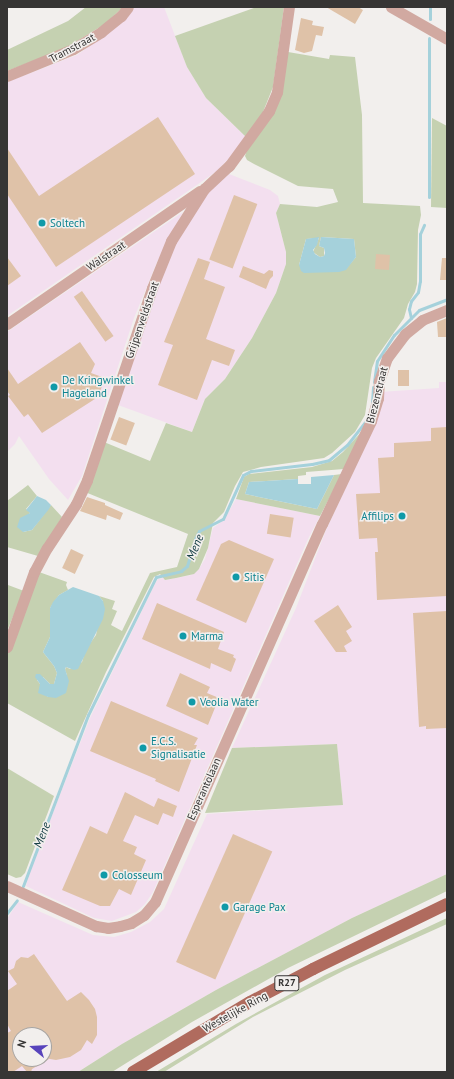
<!DOCTYPE html>
<html>
<head>
<meta charset="utf-8">
<style>
  body { margin:0 }
  #map { position:relative; width:454px; height:1079px; overflow:hidden; background:#f2efed; font-family:"PT Sans",sans-serif }
  div>[style] { position:absolute }
  .industrial>* { inset:0; background:#f3dfef }
  .green>* { inset:0; background:#c5d1b1 }
  .water>* { inset:0; background:#a5d1db }
  .stream>* { height:3px; margin:-1.5px; padding:0 1.5px; transform-origin:1.5px; border-radius:1.5px; background:#a5d1db }
  .building>* { inset:0; background:#dfc2a8; transform-origin:0 0 }
  .minor>* { height:11px; margin:-5.5px; padding:0 5.5px; transform-origin:5.5px; border-radius:5.5px; background:#d1a9a1 }
  .major>* { height:12px; margin:-6px; padding:0 6px; transform-origin:6px; border-radius:6px; background:#b06b5e }
  .dots>* { width:11px; height:11px; translate:-50% -50%; box-sizing:border-box; border:2px solid #f2efed; border-radius:50% }
  span { translate:-50% -50%; white-space:nowrap; text-align:center; line-height:1.15; -webkit-text-stroke:3px #f2efed; paint-order:stroke }
  .shield-label span { padding:1px 3px; background:#f2efed; border:1px solid; border-radius:3px; -webkit-text-stroke-width:0 }
  .shield-label { font-size:10px; color:#363534; font-weight:700 }
  .street-label { font-size:11px; color:#363534 }
  .culture-label { font-size:11px; color:#0d838f }
  .left { translate:0 -50%; text-align:left }
  .right { translate:-100% -50%; text-align:right }
  .water-label { font-size:12px; color:#113b42; font-style:italic }
  .frame { position:absolute; inset:0; border:8px solid #363534; pointer-events:none }
  .north { position:absolute; left:12px; top:1027px; width:40px; height:40px; box-sizing:border-box; background:#f2efed; border:1px solid #a7a5a3; border-radius:50%; rotate:288deg; font-size:11px; font-weight:700; line-height:16px; text-align:center; color:#363534 }
  .north::after { content:''; display:block; margin:auto; width:14px; height:18px; background:#5743bb; clip-path:polygon(50% 0,100% 100%,50% 72%,0 100%) }
</style>
</head>
<body>
<div id="map">
  <div class="industrial">
    <div style="clip-path:polygon(134px 7px,164px 7px,187px 67px,206px 98px,246px 137px,235px 152px,217px 171px,7px 316px,7px 82px,77px 55px,110px 32px)"></div>
    <div style="clip-path:polygon(229px 174px,270px 190px,278px 196px,280px 204px,276px 213px,286px 252px,286px 264px,276px 293px,252px 338px,225px 379px,205px 399px,192px 432px,118px 405px,172px 248px,190px 217px,209px 192px)"></div>
    <div style="clip-path:polygon(183px 212px,157px 262px,134px 318px,82px 476px,68px 500px,49px 479px,19px 436px,15px 444px,7px 452px,7px 332px)"></div>
    <div style="clip-path:polygon(evenodd,439px 382px,447px 382px,447px 874px,352px 918px,216px 990px,122px 1044px,78px 1072px,7px 1072px,7px 919px,18px 902px,93px 935px,114px 937px,131px 932px,150px 922px,164px 909px,207px 814px,343px 805px,337px 744px,232px 748px,296px 608px,326px 530px,377px 420px,380px 392px,439px 388px,439px 382px,20px 1035px,44px 1035px,44px 1059px,20px 1059px,20px 1035px)"></div>
    <div style="clip-path:polygon(236px 499px,320px 516px,308px 539px,153px 892px,145px 904px,136px 912px,112px 921px,94px 918px,26px 886px,29px 874px,90px 718px,155px 584px,158px 579px,163px 578px,166px 580px,191px 575px,199px 569px,205px 559px,213px 528px,224px 520px)"></div>
  </div>
  <div class="green">
    <div style="clip-path:polygon(86px 7px,123px 7px,105px 24px,64px 49px,7px 71px,7px 50px,68px 21px)"></div>
    <div style="clip-path:polygon(257px 7px,284px 7px,273px 87px,263px 112px,246px 137px,206px 98px,187px 67px,175px 36px)"></div>
    <div style="clip-path:polygon(evenodd,288px 52px,329px 59px,330px 55px,355px 57px,362px 115px,363px 203px,420px 206px,421px 215px,418px 230px,417px 284px,415px 292px,408px 304px,404px 318px,376px 358px,372px 368px,365px 415px,355px 432px,332px 453px,324px 458px,261px 467px,243px 472px,235px 486px,224px 512px,213px 523px,208px 548px,199px 569px,194px 574px,176px 578px,165px 580px,160px 574px,154px 577px,106px 672px,75px 741px,7px 703px,7px 653px,39px 572px,67px 582px,66px 585px,68px 590px,59px 595px,50px 608px,50px 637px,43px 652px,54px 666px,57px 673px,54px 684px,50px 684px,43px 677px,37px 680px,40px 684px,40px 689px,48px 697px,67px 675px,65px 670px,66px 667px,70px 669px,82px 662px,86px 649px,96px 635px,103px 601px,99px 596px,115px 601px,112px 609px,117px 611px,111px 625px,122px 631px,150px 573px,177px 567px,188px 534px,85px 492px,104px 442px,150px 461px,166px 423px,192px 432px,205px 399px,225px 379px,252px 338px,276px 293px,286px 264px,286px 252px,276px 213px,280px 204px,317px 207px,338px 202px,333px 189px,298px 186px,254px 164px,247px 160px,245px 156px,248px 147px,265px 123px,288px 52px,321px 237px,354px 239px,356px 257px,345px 270px,299px 265px,306px 239px,319px 238px,313px 252px,320px 257px,324px 256px,324px 248px,319px 246px,321px 237px)"></div>
    <div style="clip-path:polygon(432px 118px,447px 126px,447px 208px,431px 207px)"></div>
    <div style="clip-path:polygon(364px 429px,344px 469px,306px 472px,306px 475px,298px 476px,298px 479px,249px 482px,245px 494px,317px 509px,334px 475px,342px 474px,320px 516px,236px 499px,244px 477px,249px 474px,312px 467px,332px 461px,343px 452px)"></div>
    <div style="clip-path:polygon(28px 485px,37px 496px,26px 509px,30px 512px,23px 532px,32px 530px,51px 505px,62px 517px,38px 556px,7px 547px,7px 501px)"></div>
    <div style="clip-path:polygon(8px 585px,24px 591px,7px 631px,7px 589px)"></div>
    <div style="clip-path:polygon(337px 744px,343px 805px,205px 813px,232px 748px)"></div>
    <div style="clip-path:polygon(7px 768px,54px 796px,25px 873px,21px 877px,16px 878px,7px 874px)"></div>
    <div style="clip-path:polygon(447px 874px,447px 891px,288px 968px,192px 1022px,112px 1072px,78px 1072px,122px 1044px,216px 990px,352px 918px)"></div>
    <div style="clip-path:polygon(447px 918px,447px 924px,345px 970px,292px 997px,253px 1017px,164px 1072px,156px 1072px,236px 1024px,325px 975px)"></div>
  </div>
  <div class="water">
    <div style="clip-path:polygon(319px 237px,317px 245px,313px 250px,315px 254px,320px 257px,324px 256px,325px 253px,324px 248px,319px 246px,321px 237px,354px 239px,356px 257px,346px 270px,339px 272px,304px 273px,301px 271px,299px 265px,306px 239px)"></div>
    <div style="clip-path:polygon(334px 475px,317px 509px,245px 494px,249px 482px,298px 479px,298px 484px,311px 484px,311px 477px)"></div>
    <div style="clip-path:polygon(37px 496px,46px 500px,51px 505px,49px 509px,32px 530px,23px 532px,17px 527px,20px 518px,30px 513px,26px 510px)"></div>
    <div style="clip-path:polygon(73px 587px,99px 596px,103px 601px,105px 609px,103px 619px,78px 669px,74px 670px,66px 667px,65px 669px,69px 681px,66px 693px,56px 698px,48px 697px,38px 693px,40px 684px,35px 677px,36px 674px,40px 674px,50px 684px,54px 684px,57px 673px,54px 666px,43px 652px,50px 637px,50px 608px,53px 602px,59px 595px)"></div>
  </div>
  <div class="stream">
    <div style="left:430px;top:19px;width:12px;rotate:-90deg"></div>
    <div style="left:429px;top:197px;width:159px;rotate:-90deg"></div>
    <div style="left:411px;top:318px;width:9px;rotate:-103deg"></div>
    <div style="left:409px;top:309px;width:8px;rotate:-76deg"></div>
    <div style="left:411px;top:301px;width:11px;rotate:-52deg"></div>
    <div style="left:418px;top:292px;width:11px;rotate:-80deg"></div>
    <div style="left:420px;top:281px;width:47px;rotate:-90deg"></div>
    <div style="left:420px;top:234px;width:10px;rotate:-66deg"></div>
    <div style="left:374px;top:382px;width:21px;rotate:-82deg"></div>
    <div style="left:377px;top:361px;width:31px;rotate:-57deg"></div>
    <div style="left:394px;top:335px;width:35px;rotate:-45deg"></div>
    <div style="left:419px;top:310px;width:30px;rotate:-21deg"></div>
    <div style="left:372px;top:402px;width:15px;rotate:-86deg"></div>
    <div style="left:23px;top:886px;width:183px;rotate:-69.2deg"></div>
    <div style="left:88px;top:715px;width:154px;rotate:-63.8deg"></div>
    <div style="left:156px;top:577px;width:26px;rotate:-13deg"></div>
    <div style="left:181px;top:571px;width:8px;rotate:-40deg"></div>
    <div style="left:187px;top:566px;width:28px;rotate:-73deg"></div>
    <div style="left:195px;top:539px;width:9px;rotate:-63deg"></div>
    <div style="left:199px;top:531px;width:27px;rotate:-27deg"></div>
    <div style="left:223px;top:519px;width:48px;rotate:-65.6deg"></div>
    <div style="left:243px;top:475px;width:9px;rotate:-27deg"></div>
    <div style="left:251px;top:471px;width:61px;rotate:-6.5deg"></div>
    <div style="left:312px;top:464px;width:17px;rotate:-13deg"></div>
    <div style="left:329px;top:460px;width:23px;rotate:-40deg"></div>
    <div style="left:347px;top:445px;width:29px;rotate:-52deg"></div>
    <div style="left:7px;top:913px;width:16px;rotate:-52deg"></div>
  </div>
  <div class="building">
    <div style="clip-path:polygon(326px 7px,358px 7px,363px 10px,355px 24px)"></div>
    <div style="clip-path:polygon(301px 18px,313px 21px,312px 25px,324px 27px,322px 36px,316px 35px,312px 51px,304px 53px,295px 50px)"></div>
    <div style="clip-path:polygon(158px 117px,195px 174px,56px 267px,7px 194px,7px 148px,39px 196px)"></div>
    <div style="left:234px;top:195px;width:25px;height:69px;rotate:21deg"></div>
    <div style="left:376px;top:254px;width:14px;height:15px;rotate:4deg"></div>
    <div style="clip-path:polygon(7px 257px,21px 276px,7px 286px)"></div>
    <div style="clip-path:polygon(198px 258px,210px 262px,204px 279px,225px 287px,206px 339px,235px 350px,229px 366px,212px 360px,197px 400px,158px 385px,173px 345px,164px 342px)"></div>
    <div style="clip-path:polygon(442px 258px,447px 258px,447px 280px,440px 280px)"></div>
    <div style="clip-path:polygon(243px 266px,264px 274px,269px 270px,273px 271px,273px 276px,270px 279px,266px 289px,239px 277px)"></div>
    <div style="left:82px;top:291px;width:55px;height:10px;rotate:55deg"></div>
    <div style="clip-path:polygon(447px 318px,446px 337px,438px 337px,437px 322px)"></div>
    <div style="clip-path:polygon(80px 342px,95px 364px,91px 373px,105px 378px,98px 397px,42px 433px,28px 414px,24px 417px,8px 396px,10px 395px,7px 391px,7px 368px,18px 384px)"></div>
    <div style="left:398px;top:370px;width:11px;height:16px"></div>
    <div style="left:119px;top:417px;width:17px;height:24px;rotate:21deg"></div>
    <div style="clip-path:polygon(447px 427px,447px 596px,377px 600px,375px 552px,378px 552px,377px 538px,359px 539px,356px 494px,380px 493px,378px 458px,394px 457px,394px 443px,431px 441px,431px 428px)"></div>
    <div style="clip-path:polygon(87px 497px,105px 503px,105px 505px,123px 513px,120px 520px,107px 515px,106px 520px,80px 511px)"></div>
    <div style="left:270px;top:514px;width:24px;height:20px;rotate:9deg"></div>
    <div style="clip-path:polygon(229px 540px,274px 559px,246px 623px,196px 600px,221px 544px)"></div>
    <div style="left:71px;top:549px;width:14px;height:21px;rotate:25deg"></div>
    <div style="clip-path:polygon(157px 603px,224px 632px,218px 649px,234px 655px,233px 657px,236px 659px,231px 672px,211px 663px,210px 669px,142px 639px)"></div>
    <div style="clip-path:polygon(338px 605px,352px 627px,346px 631px,352px 641px,344px 646px,347px 652px,336px 652px,314px 621px)"></div>
    <div style="clip-path:polygon(447px 611px,447px 728px,426px 729px,426px 726px,419px 727px,413px 613px)"></div>
    <div style="clip-path:polygon(180px 673px,210px 687px,207px 693px,219px 698px,208px 725px,166px 706px)"></div>
    <div style="clip-path:polygon(111px 701px,198px 738px,194px 745px,197px 745px,179px 792px,155px 781px,156px 779px,90px 751px)"></div>
    <div style="clip-path:polygon(125px 792px,154px 807px,158px 798px,177px 806px,173px 817px,163px 813px,158px 825px,135px 815px,123px 841px,137px 847px,134px 854px,146px 860px,131px 895px,119px 889px,110px 906px,100px 906px,62px 890px,90px 826px,107px 834px)"></div>
    <div style="left:233px;top:834px;width:43px;height:140px;rotate:24deg"></div>
    <div style="clip-path:polygon(34px 954px,67px 1001px,81px 992px,89px 1000px,95px 1009px,97px 1017px,97px 1035px,92px 1044px,87px 1040px,81px 1050px,70px 1057px,56px 1060px,44px 1058px,44px 1035px,20px 1035px,20px 1059px,49px 1059px,32px 1069px,31px 1072px,27px 1072px,22px 1066px,13px 1072px,7px 1072px,7px 1033px,11px 1031px,7px 1024px,7px 991px,17px 984px,8px 971px,14px 968px,16px 961px,21px 957px,28px 958px)"></div>
  </div>
  <div class="minor">
    <div style="left:391px;top:7px;width:64px;rotate:29.7deg"></div>
    <div style="left:7px;top:76px;width:71px;rotate:-22.2deg"></div>
    <div style="left:73px;top:49px;width:33px;rotate:-31deg"></div>
    <div style="left:101px;top:32px;width:26px;rotate:-39deg"></div>
    <div style="left:121px;top:16px;width:11px;rotate:-52deg"></div>
    <div style="left:7px;top:324px;width:234px;rotate:-34.6deg"></div>
    <div style="left:7px;top:647px;width:80px;rotate:-70.2deg"></div>
    <div style="left:34px;top:572px;width:27px;rotate:-62deg"></div>
    <div style="left:47px;top:548px;width:53px;rotate:-56.6deg"></div>
    <div style="left:76px;top:504px;width:26px;rotate:-65deg"></div>
    <div style="left:87px;top:480px;width:203px;rotate:-71.3deg"></div>
    <div style="left:152px;top:288px;width:51px;rotate:-68deg"></div>
    <div style="left:171px;top:241px;width:62px;rotate:-57.6deg"></div>
    <div style="left:204px;top:189px;width:34px;rotate:-43deg"></div>
    <div style="left:229px;top:166px;width:68px;rotate:-54deg"></div>
    <div style="left:269px;top:111px;width:21px;rotate:-67deg"></div>
    <div style="left:277px;top:92px;width:86px;rotate:-82deg"></div>
    <div style="left:7px;top:886px;width:98px;rotate:24.2deg"></div>
    <div style="left:96px;top:926px;width:12px;rotate:9deg"></div>
    <div style="left:108px;top:928px;width:12px;rotate:-9deg"></div>
    <div style="left:120px;top:926px;width:11px;rotate:-15deg"></div>
    <div style="left:131px;top:923px;width:15px;rotate:-32deg"></div>
    <div style="left:144px;top:915px;width:17px;rotate:-50deg"></div>
    <div style="left:155px;top:902px;width:413px;rotate:-66.2deg"></div>
    <div style="left:322px;top:524px;width:114px;rotate:-64.6deg"></div>
    <div style="left:371px;top:421px;width:24px;rotate:-73deg"></div>
    <div style="left:378px;top:398px;width:17px;rotate:-87deg"></div>
    <div style="left:379px;top:381px;width:24px;rotate:-71deg"></div>
    <div style="left:387px;top:358px;width:30px;rotate:-53deg"></div>
    <div style="left:405px;top:334px;width:22px;rotate:-39deg"></div>
    <div style="left:422px;top:320px;width:27px;rotate:-22deg"></div>
  </div>
  <div class="major">
    <div style="left:133px;top:1072px;width:136px;rotate:-30.9deg"></div>
    <div style="left:250px;top:1002px;width:71px;rotate:-27.6deg"></div>
    <div style="left:313px;top:969px;width:149px;rotate:-25.9deg"></div>
  </div>
  <div class="dots">
    <div style="left:42px;top:223px;background:#0f9aa8"></div>
    <div style="left:54px;top:387px;background:#0f9aa8"></div>
    <div style="left:402px;top:516px;background:#0f9aa8"></div>
    <div style="left:236px;top:577px;background:#0f9aa8"></div>
    <div style="left:183px;top:636px;background:#0f9aa8"></div>
    <div style="left:192px;top:702px;background:#0f9aa8"></div>
    <div style="left:143px;top:748px;background:#0f9aa8"></div>
    <div style="left:104px;top:875px;background:#0f9aa8"></div>
    <div style="left:225px;top:907px;background:#0f9aa8"></div>
  </div>
  <div class="shield-label">
    <span style="left:287px;top:983px">R27</span>
  </div>
  <div class="street-label">
    <span style="left:72px;top:48px;rotate:-28deg">Tramstraat</span>
    <span style="left:106px;top:256px;rotate:-34deg">Walstraat</span>
    <span style="left:142px;top:320px;rotate:-71deg">Grijpenveldstraat</span>
    <span style="left:377px;top:395px;rotate:-76deg">Biezenstraat</span>
    <span style="left:204px;top:789px;rotate:-66deg">Esperantolaan</span>
    <span style="left:235px;top:1012px;rotate:-29deg">Westelijke Ring</span>
  </div>
  <div class="culture-label">
    <span class="left" style="left:50px;top:223px">Soltech</span>
    <span class="left" style="left:62px;top:387px">De Kringwinkel<br>Hageland</span>
    <span class="right" style="left:394px;top:516px">Affilips</span>
    <span class="left" style="left:244px;top:577px">Sitis</span>
    <span class="left" style="left:191px;top:636px">Marma</span>
    <span class="left" style="left:200px;top:702px">Veolia Water</span>
    <span class="left" style="left:151px;top:748px">E.C.S.<br>Signalisatie</span>
    <span class="left" style="left:112px;top:875px">Colosseum</span>
    <span class="left" style="left:233px;top:907px">Garage Pax</span>
  </div>
  <div class="water-label">
    <span style="left:195px;top:547px;rotate:-68deg">Mene</span>
    <span style="left:42px;top:835px;rotate:-69deg">Mene</span>
  </div>
  <div class="frame"></div>
  <div class="north">N</div>
</div>
</body>
</html>
